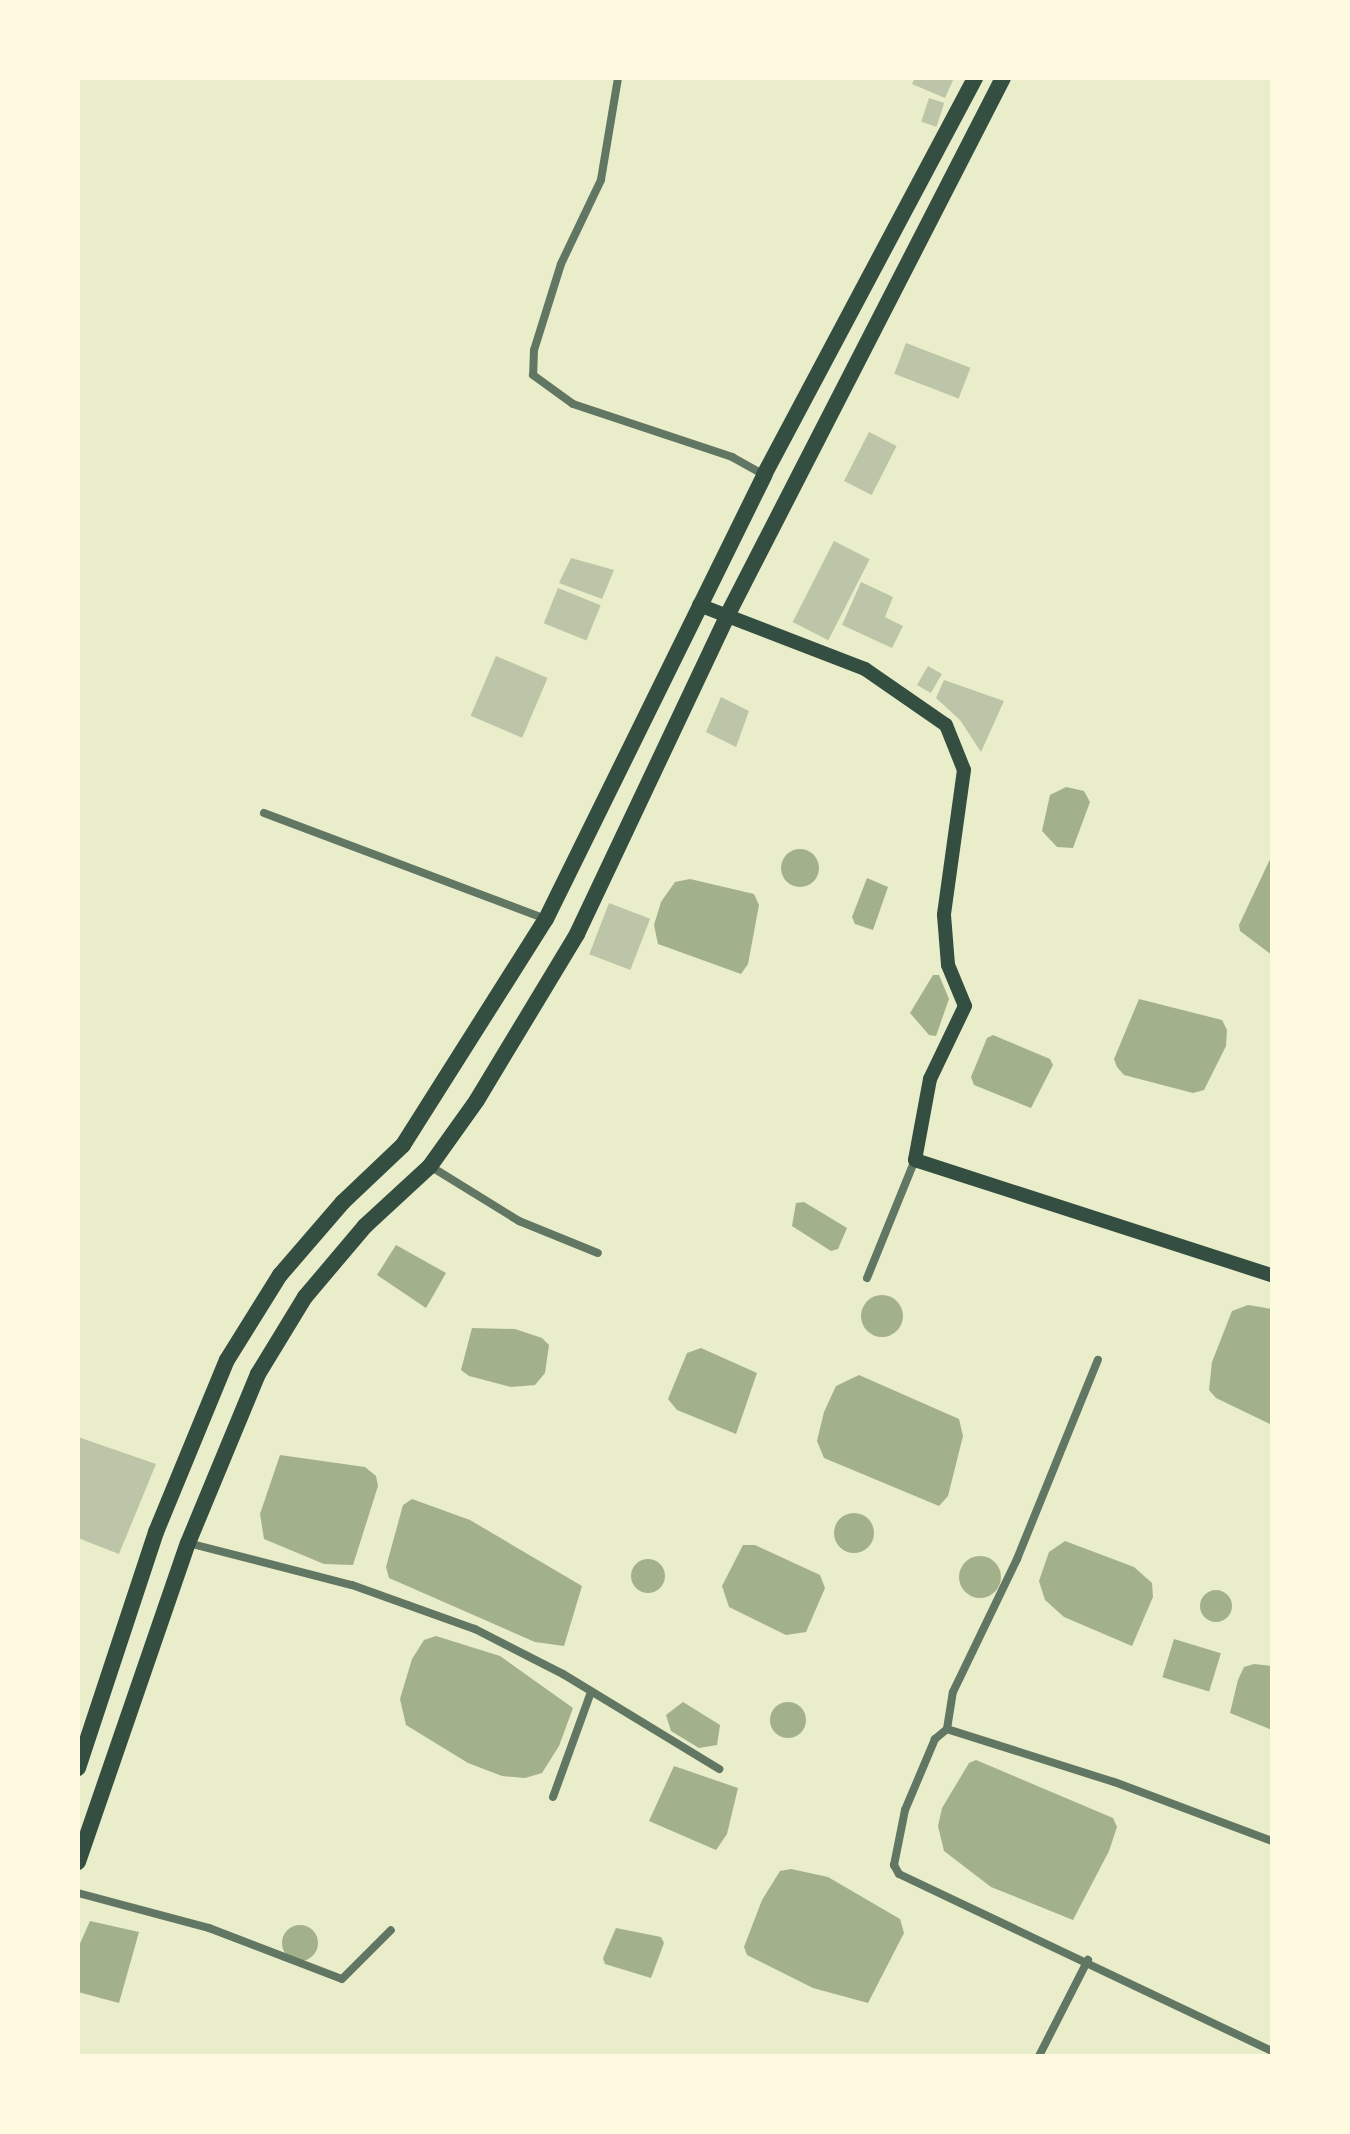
<!DOCTYPE html>
<html>
<head>
<meta charset="utf-8">
<style>
  body { margin:0 }
  #map { position:relative; width:1350px; height:2134px; overflow:hidden; background:#e9edc9; font-family:Signika,sans-serif }
  div>[style] { position:absolute }
  .water>* { inset:0; background:#a3b18a; transform-origin:0 0 }
  .round { border-radius:50% }
  .building>* { inset:0; background:#bcc5a7; transform-origin:0 0 }
  .minor>* { height:8px; margin:-4px; padding:0 4px; transform-origin:4px; border-radius:4px; background:#617663 }
  .secondary>* { height:14px; margin:-7px; padding:0 7px; transform-origin:7px; border-radius:7px; background:#344e41 }
  .trunk>* { height:16px; margin:-8px; padding:0 8px; transform-origin:8px; border-radius:8px; background:#344e41 }
  span { translate:-50% -50%; white-space:nowrap; text-align:center; line-height:1.15; -webkit-text-stroke:6px #fefae0; paint-order:stroke }
  .frame { position:absolute; inset:0; border:80px solid #fefae0; pointer-events:none }
</style>
</head>
<body>
<div id="map">
  <div class="water">
    <div style="clip-path:polygon(1066px 787px,1084px 791px,1090px 802px,1073px 848px,1057px 847px,1042px 831px,1050px 795px)"></div>
    <div class="round" style="left:781px;top:849px;width:38px;height:38px"></div>
    <div style="clip-path:polygon(1272px 855px,1272px 955px,1240px 931px,1239px 925px)"></div>
    <div style="clip-path:polygon(867px 878px,888px 887px,873px 930px,855px 924px,852px 917px)"></div>
    <div style="clip-path:polygon(690px 879px,754px 894px,759px 905px,748px 964px,741px 974px,658px 944px,654px 925px,661px 902px,675px 882px)"></div>
    <div style="clip-path:polygon(933px 975px,939px 975px,949px 999px,936px 1036px,929px 1035px,910px 1013px)"></div>
    <div style="clip-path:polygon(1139px 999px,1222px 1020px,1227px 1030px,1226px 1046px,1204px 1090px,1193px 1093px,1124px 1075px,1117px 1067px,1114px 1059px)"></div>
    <div style="clip-path:polygon(993px 1035px,1050px 1059px,1053px 1065px,1031px 1108px,974px 1085px,971px 1077px,987px 1038px)"></div>
    <div style="clip-path:polygon(804px 1202px,847px 1228px,838px 1249px,831px 1251px,792px 1226px,796px 1203px)"></div>
    <div style="clip-path:polygon(396px 1245px,446px 1273px,426px 1308px,377px 1275px)"></div>
    <div class="round" style="left:861px;top:1295px;width:42px;height:42px"></div>
    <div style="clip-path:polygon(1248px 1305px,1272px 1309px,1272px 1425px,1216px 1398px,1209px 1390px,1212px 1362px,1232px 1311px)"></div>
    <div style="clip-path:polygon(472px 1328px,515px 1329px,542px 1338px,549px 1345px,545px 1373px,535px 1385px,511px 1387px,469px 1376px,461px 1370px)"></div>
    <div style="clip-path:polygon(701px 1348px,757px 1373px,736px 1434px,677px 1410px,668px 1399px,687px 1353px)"></div>
    <div style="clip-path:polygon(859px 1375px,959px 1419px,963px 1436px,948px 1496px,939px 1506px,824px 1458px,817px 1441px,824px 1412px,836px 1386px)"></div>
    <div style="clip-path:polygon(280px 1455px,365px 1467px,376px 1476px,378px 1486px,353px 1565px,324px 1564px,264px 1539px,260px 1514px)"></div>
    <div style="clip-path:polygon(412px 1499px,470px 1520px,582px 1586px,564px 1646px,535px 1642px,389px 1578px,386px 1567px,403px 1505px)"></div>
    <div class="round" style="left:834px;top:1513px;width:40px;height:40px"></div>
    <div style="clip-path:polygon(1065px 1541px,1134px 1567px,1152px 1583px,1153px 1597px,1132px 1646px,1064px 1617px,1045px 1600px,1039px 1581px,1049px 1552px)"></div>
    <div style="clip-path:polygon(743px 1545px,755px 1545px,820px 1575px,825px 1588px,806px 1632px,786px 1635px,729px 1607px,722px 1586px)"></div>
    <div class="round" style="left:959px;top:1556px;width:42px;height:42px"></div>
    <div class="round" style="left:631px;top:1559px;width:34px;height:34px"></div>
    <div class="round" style="left:1200px;top:1590px;width:32px;height:32px"></div>
    <div style="clip-path:polygon(436px 1636px,500px 1656px,573px 1708px,559px 1746px,542px 1773px,525px 1778px,502px 1776px,468px 1763px,406px 1725px,400px 1699px,412px 1659px,424px 1640px)"></div>
    <div style="left:1174px;top:1639px;width:49px;height:40px;rotate:17deg"></div>
    <div style="clip-path:polygon(1254px 1664px,1272px 1666px,1272px 1730px,1230px 1713px,1238px 1680px,1244px 1667px)"></div>
    <div style="clip-path:polygon(683px 1702px,720px 1725px,717px 1745px,699px 1748px,671px 1731px,666px 1715px)"></div>
    <div class="round" style="left:770px;top:1702px;width:36px;height:36px"></div>
    <div style="clip-path:polygon(976px 1760px,1113px 1818px,1117px 1827px,1109px 1851px,1073px 1920px,991px 1887px,944px 1851px,938px 1826px,942px 1808px,969px 1763px)"></div>
    <div style="clip-path:polygon(674px 1766px,738px 1788px,727px 1834px,716px 1850px,649px 1821px)"></div>
    <div style="clip-path:polygon(791px 1869px,828px 1877px,900px 1919px,904px 1933px,868px 2003px,813px 1988px,747px 1955px,744px 1947px,762px 1900px,780px 1871px)"></div>
    <div style="clip-path:polygon(90px 1921px,139px 1932px,119px 2003px,78px 1992px,78px 1948px)"></div>
    <div class="round" style="left:282px;top:1925px;width:36px;height:36px"></div>
    <div style="clip-path:polygon(616px 1928px,661px 1937px,664px 1943px,651px 1978px,605px 1964px,603px 1958px)"></div>
  </div>
  <div class="building">
    <div style="clip-path:polygon(915px 78px,954px 78px,945px 98px,912px 84px)"></div>
    <div style="left:929px;top:98px;width:16px;height:25px;rotate:18deg"></div>
    <div style="left:906px;top:343px;width:69px;height:33px;rotate:21deg"></div>
    <div style="left:869px;top:432px;width:31px;height:55px;rotate:27deg"></div>
    <div style="left:834px;top:541px;width:40px;height:91px;rotate:27deg"></div>
    <div style="clip-path:polygon(571px 558px,614px 570px,602px 599px,559px 583px)"></div>
    <div style="clip-path:polygon(861px 582px,893px 597px,885px 617px,903px 626px,892px 648px,842px 625px)"></div>
    <div style="left:558px;top:588px;width:46px;height:38px;rotate:22deg"></div>
    <div style="left:496px;top:656px;width:56px;height:65px;rotate:23deg"></div>
    <div style="left:928px;top:666px;width:16px;height:22px;rotate:30deg"></div>
    <div style="clip-path:polygon(944px 680px,1004px 701px,981px 752px,960px 720px,936px 698px)"></div>
    <div style="clip-path:polygon(721px 697px,749px 711px,736px 747px,706px 732px)"></div>
    <div style="left:609px;top:903px;width:44px;height:55px;rotate:21deg"></div>
    <div style="clip-path:polygon(78px 1437px,156px 1464px,119px 1554px,78px 1538px)"></div>
  </div>
  <div class="minor">
    <div style="left:618px;top:78px;width:103px;rotate:99.5deg"></div>
    <div style="left:601px;top:180px;width:93px;rotate:115.5deg"></div>
    <div style="left:561px;top:264px;width:90px;rotate:107.4deg"></div>
    <div style="left:534px;top:350px;width:25px;rotate:92deg"></div>
    <div style="left:533px;top:375px;width:49px;rotate:35.9deg"></div>
    <div style="left:573px;top:404px;width:168px;rotate:18.4deg"></div>
    <div style="left:732px;top:457px;width:37px;rotate:29deg"></div>
    <div style="left:264px;top:813px;width:301px;rotate:20.6deg"></div>
    <div style="left:430px;top:1166px;width:105px;rotate:31.7deg"></div>
    <div style="left:519px;top:1221px;width:85px;rotate:22.1deg"></div>
    <div style="left:867px;top:1278px;width:127px;rotate:-67.9deg"></div>
    <div style="left:188px;top:1543px;width:169px;rotate:14.4deg"></div>
    <div style="left:352px;top:1585px;width:131px;rotate:19.7deg"></div>
    <div style="left:475px;top:1629px;width:99px;rotate:27.1deg"></div>
    <div style="left:563px;top:1674px;width:183px;rotate:31.3deg"></div>
    <div style="left:947px;top:1729px;width:37px;rotate:-81deg"></div>
    <div style="left:953px;top:1692px;width:148px;rotate:-64.3deg"></div>
    <div style="left:1017px;top:1559px;width:215px;rotate:-67.9deg"></div>
    <div style="left:553px;top:1797px;width:112px;rotate:-70.1deg"></div>
    <div style="left:1272px;top:1841px;width:169px;rotate:-159.5deg"></div>
    <div style="left:1114px;top:1782px;width:175px;rotate:-162.4deg"></div>
    <div style="left:947px;top:1729px;width:16px;rotate:140deg"></div>
    <div style="left:935px;top:1739px;width:77px;rotate:112.9deg"></div>
    <div style="left:905px;top:1810px;width:56px;rotate:101.3deg"></div>
    <div style="left:894px;top:1865px;width:10px;rotate:61deg"></div>
    <div style="left:899px;top:1874px;width:413px;rotate:25.4deg"></div>
    <div style="left:78px;top:1893px;width:136px;rotate:15deg"></div>
    <div style="left:209px;top:1928px;width:142px;rotate:21deg"></div>
    <div style="left:342px;top:1979px;width:69px;rotate:-45deg"></div>
    <div style="left:1039px;top:2056px;width:108px;rotate:-63deg"></div>
  </div>
  <div class="secondary">
    <div style="left:699px;top:605px;width:178px;rotate:21.1deg"></div>
    <div style="left:865px;top:669px;width:98px;rotate:34.7deg"></div>
    <div style="left:946px;top:725px;width:48px;rotate:68.2deg"></div>
    <div style="left:964px;top:770px;width:146px;rotate:97.9deg"></div>
    <div style="left:944px;top:915px;width:50px;rotate:85.4deg"></div>
    <div style="left:948px;top:965px;width:44px;rotate:67.5deg"></div>
    <div style="left:965px;top:1006px;width:81px;rotate:115.6deg"></div>
    <div style="left:930px;top:1079px;width:82px;rotate:100.5deg"></div>
    <div style="left:915px;top:1160px;width:375px;rotate:17.9deg"></div>
  </div>
  <div class="trunk">
    <div style="left:78px;top:1768px;width:249px;rotate:-71.7deg"></div>
    <div style="left:156px;top:1532px;width:186px;rotate:-67.6deg"></div>
    <div style="left:227px;top:1360px;width:100px;rotate:-58.1deg"></div>
    <div style="left:280px;top:1275px;width:96px;rotate:-49.2deg"></div>
    <div style="left:343px;top:1202px;width:83px;rotate:-43.5deg"></div>
    <div style="left:403px;top:1145px;width:267px;rotate:-57.7deg"></div>
    <div style="left:546px;top:919px;width:495px;rotate:-63.8deg"></div>
    <div style="left:764px;top:475px;width:450px;rotate:-62deg"></div>
    <div style="left:78px;top:1862px;width:337px;rotate:-71deg"></div>
    <div style="left:188px;top:1543px;width:183px;rotate:-67.5deg"></div>
    <div style="left:258px;top:1374px;width:90px;rotate:-58.6deg"></div>
    <div style="left:305px;top:1297px;width:93px;rotate:-49.8deg"></div>
    <div style="left:365px;top:1226px;width:88px;rotate:-42.7deg"></div>
    <div style="left:430px;top:1166px;width:81px;rotate:-54.5deg"></div>
    <div style="left:477px;top:1100px;width:194px;rotate:-58.9deg"></div>
    <div style="left:577px;top:934px;width:354px;rotate:-64.7deg"></div>
    <div style="left:728px;top:614px;width:602px;rotate:-62.84deg"></div>
  </div>
  <div class="frame"></div>
</div>
</body>
</html>
